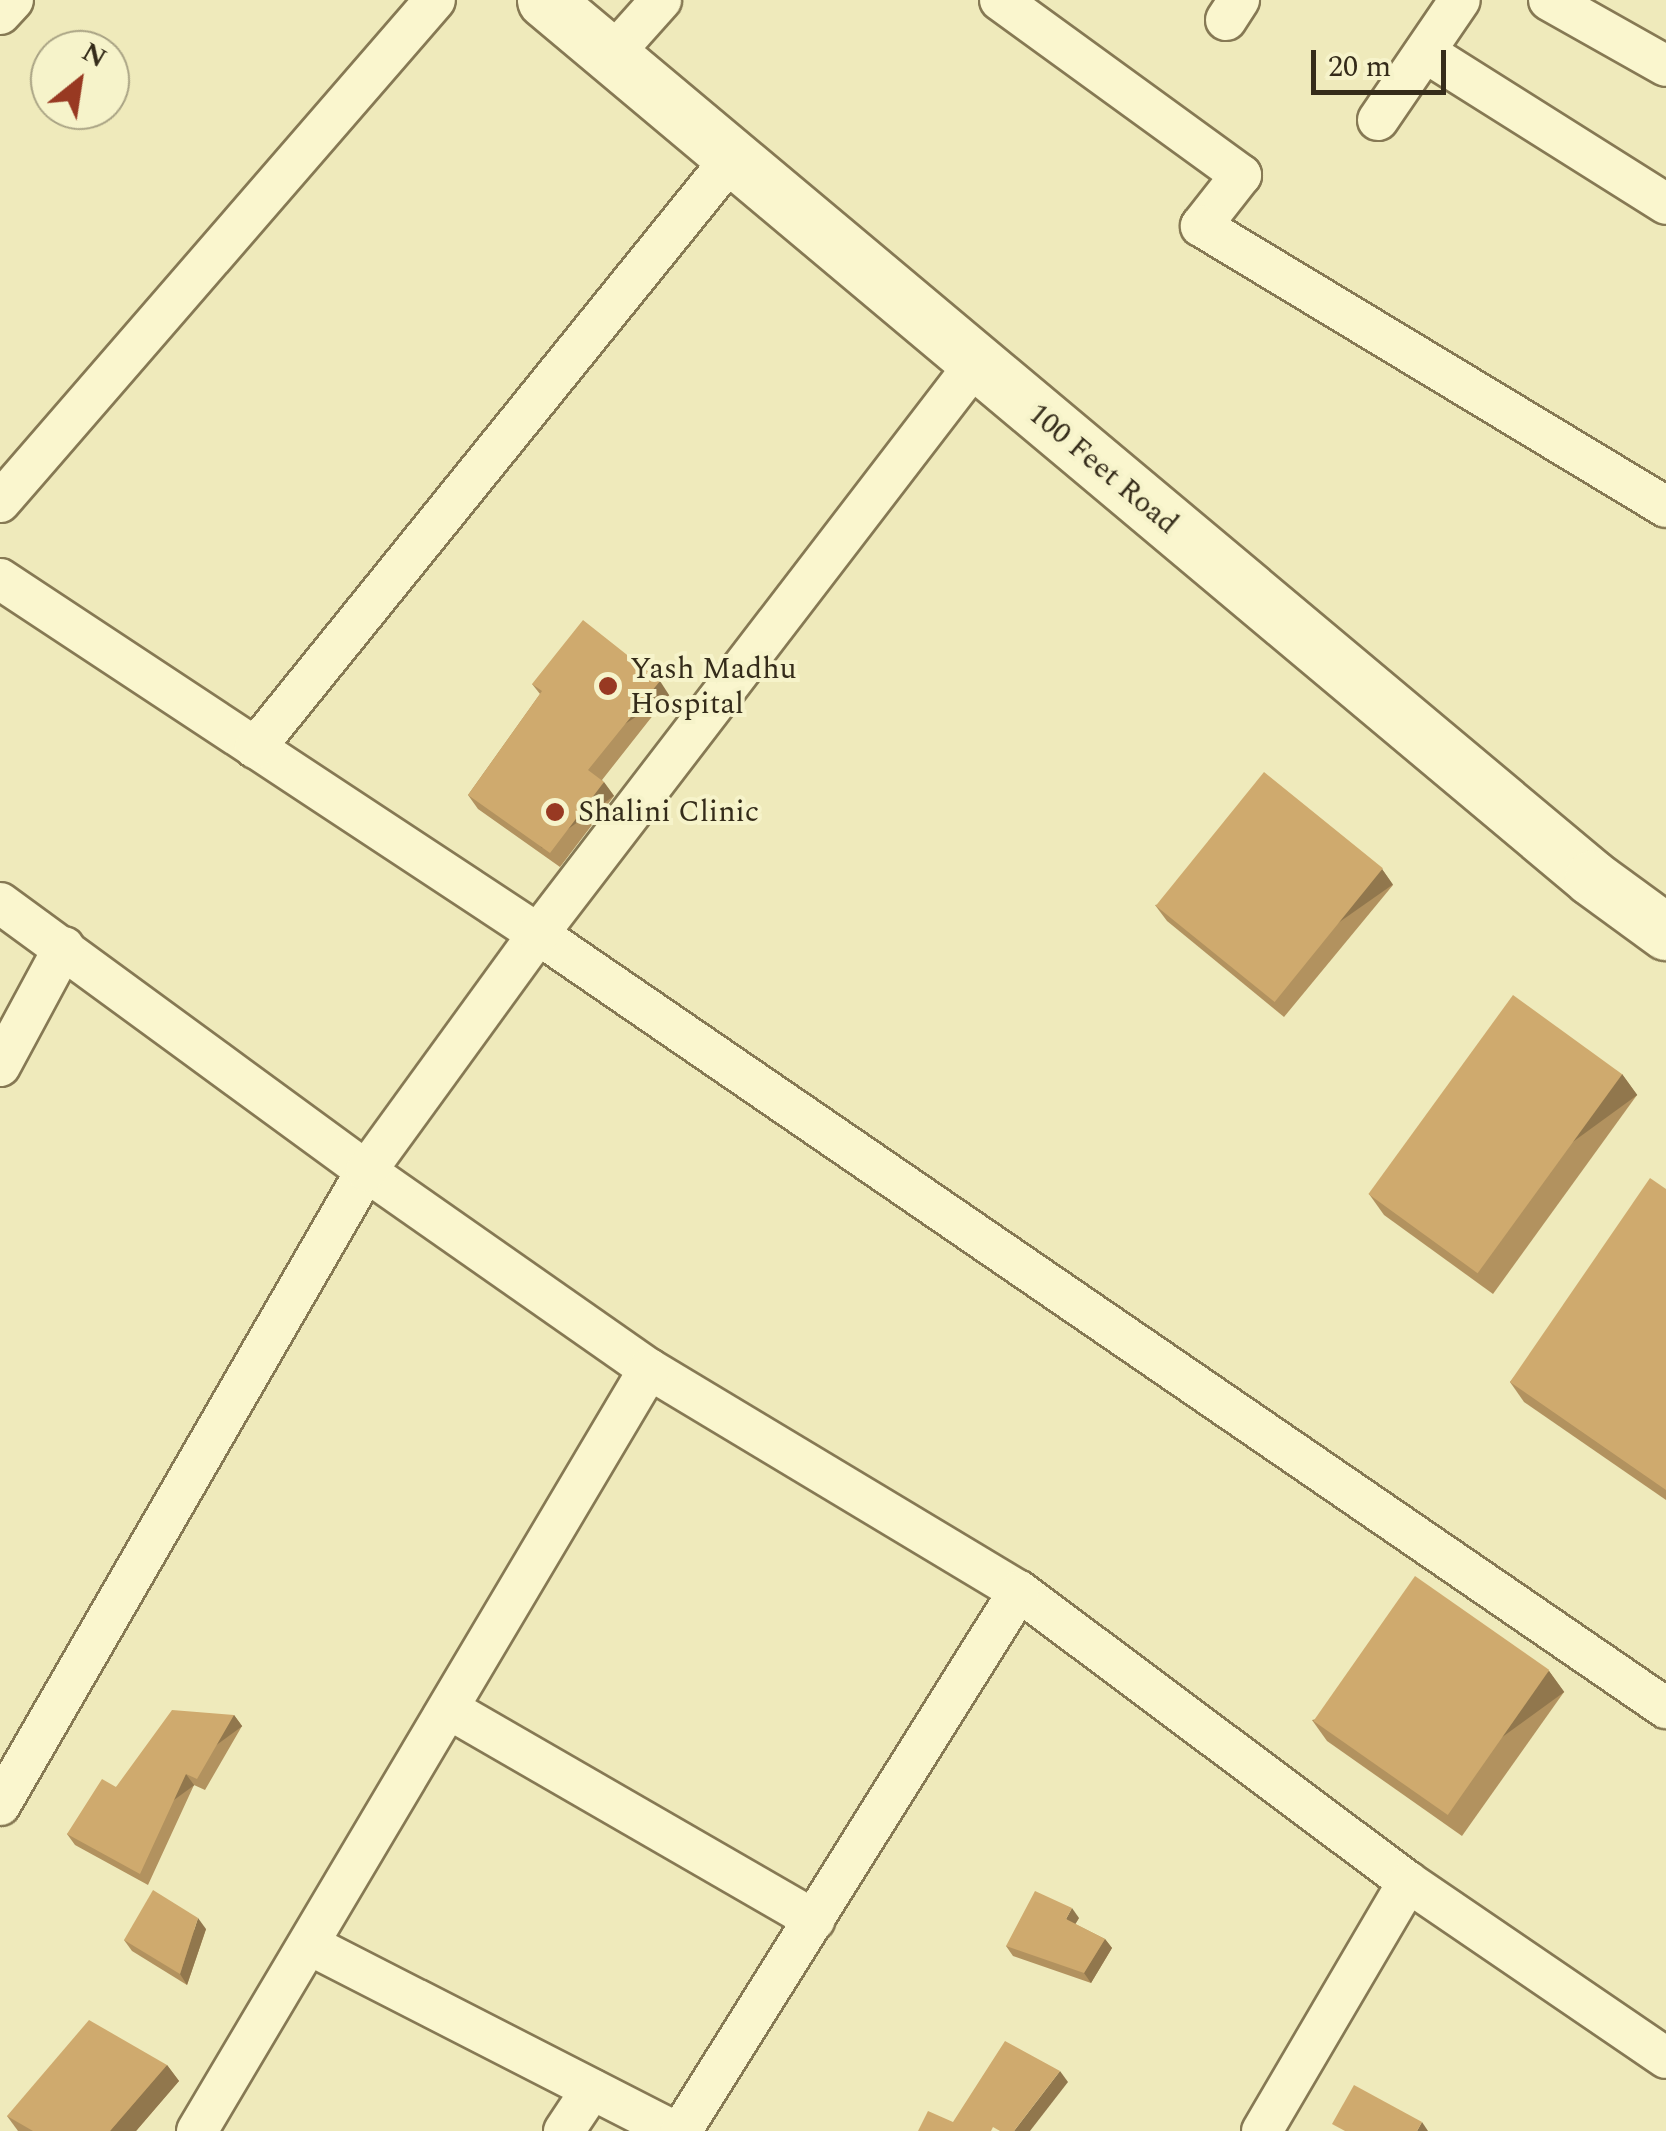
<!DOCTYPE html>
<html>
<head>
<meta charset="utf-8">
<style>
  body { margin:0 }
  #map { position:relative; width:1666px; height:2131px; overflow:hidden; background:#efeabb; font-family:Spectral,serif }
  div>[style] { position:absolute }
  .roads { filter:drop-shadow(2px 0 #867954) drop-shadow(-2px 0 #867954) drop-shadow(0 2px #867954) drop-shadow(0 -2px #867954) }
  .street>* { height:40px; margin:-20px; padding:0 20px; transform-origin:20px; border-radius:20px; background:#faf6ce }
  .secondary>* { height:55px; margin:-27.5px; padding:0 27.5px; transform-origin:27.5px; border-radius:27.5px; background:#faf6ce }
  .wall>* { inset:0; background:#b2925f }
  .shaded-wall>* { inset:0; background:#91774d; transform-origin:0 0 }
  .building>* { inset:0; background:#cfaa6e; transform-origin:0 0 }
  .dots>* { width:28px; height:28px; translate:-50% -50%; box-sizing:border-box; border:5px solid #f6f3ca; border-radius:50% }
  span { translate:-50% -50%; white-space:nowrap; text-align:center; line-height:1.15; -webkit-text-stroke:8px #f6f3ca; paint-order:stroke }
  .street-label { font-size:30px; color:#352c1a }
  .poi-label { font-size:30px; color:#352c1a }
  .left { translate:0 -50%; text-align:left }
  .north { position:absolute; left:30px; top:30px; width:100px; height:100px; box-sizing:border-box; background:#f6f3ca; border:2px solid #a9a384; border-radius:50%; rotate:30deg; font-size:28px; font-weight:700; line-height:40px; text-align:center; color:#352c1a }
  .north::after { content:''; display:block; margin:auto; width:35px; height:45px; background:#983922; clip-path:polygon(50% 0,100% 100%,50% 72%,0 100%) }
  .scale { position:absolute; left:1311px; top:50px; width:135px; height:45px; box-sizing:border-box; border:5px solid #352c1a; border-top:0; padding-left:12px; font-size:30px; line-height:35px; white-space:nowrap; color:#352c1a; -webkit-text-stroke:8px #f6f3ca; paint-order:stroke }
</style>
</head>
<body>
<div id="map">
  <div class="roads">
    <div class="street">
      <div style="left:1000px;top:0;width:298px;rotate:36deg"></div>
      <div style="left:1241px;top:175px;width:65px;rotate:128.1deg"></div>
      <div style="left:1201px;top:226px;width:543px;rotate:31.14deg"></div>
      <div style="left:1549px;top:0;width:134px;rotate:29.4deg"></div>
      <div style="left:0;top:14px;width:19px;rotate:-47deg"></div>
      <div style="left:1226px;top:20px;width:24px;rotate:-57deg"></div>
      <div style="left:1425px;top:52px;width:285px;rotate:32.2deg"></div>
      <div style="left:611px;top:56px;width:75px;rotate:-48.2deg"></div>
      <div style="left:1378px;top:120px;width:145px;rotate:-55.7deg"></div>
      <div style="left:0;top:502px;width:664px;rotate:-49.09deg"></div>
      <div style="left:0;top:579px;width:645px;rotate:33.42deg"></div>
      <div style="left:538px;top:934px;width:1368px;rotate:34.46deg"></div>
      <div style="left:255px;top:748px;width:759px;rotate:-51.05deg"></div>
      <div style="left:0;top:903px;width:454px;rotate:36.2deg"></div>
      <div style="left:366px;top:1171px;width:345px;rotate:35deg"></div>
      <div style="left:649px;top:1369px;width:431px;rotate:31deg"></div>
      <div style="left:1019px;top:1591px;width:486px;rotate:36.8deg"></div>
      <div style="left:1408px;top:1882px;width:312px;rotate:34.3deg"></div>
      <div style="left:0;top:1066px;width:135px;rotate:-61.7deg"></div>
      <div style="left:449px;top:1709px;width:422px;rotate:30deg"></div>
      <div style="left:0;top:1805px;width:732px;rotate:-60deg"></div>
      <div style="left:366px;top:1171px;width:293px;rotate:-54deg"></div>
      <div style="left:538px;top:934px;width:720px;rotate:-52.51deg"></div>
      <div style="left:310px;top:1945px;width:409px;rotate:27.1deg"></div>
      <div style="left:197px;top:2131px;width:886px;rotate:-59.32deg"></div>
      <div style="left:564px;top:2131px;width:50px;rotate:-56.3deg"></div>
      <div style="left:681px;top:2131px;width:637px;rotate:-57.96deg"></div>
      <div style="left:1262px;top:2131px;width:289px;rotate:-59.6deg"></div>
    </div>
    <div class="secondary">
      <div style="left:545px;top:0;width:1366px;rotate:39.98deg"></div>
      <div style="left:1592px;top:878px;width:92px;rotate:36.1deg"></div>
    </div>
  </div>
  <div class="wall">
    <div style="clip-path:polygon(532px 684px,669px 695px,602px 780px,614px 796px,560px 867px,478px 809px,468px 795px,540px 694px)"></div>
    <div style="clip-path:polygon(1382px 869px,1393px 885px,1284px 1017px,1167px 921px,1155px 905px)"></div>
    <div style="clip-path:polygon(1622px 1074px,1637px 1095px,1493px 1294px,1384px 1215px,1369px 1194px)"></div>
    <div style="clip-path:polygon(1666px 1189px,1666px 1500px,1524px 1402px,1510px 1382px)"></div>
    <div style="clip-path:polygon(1549px 1671px,1564px 1692px,1462px 1836px,1327px 1741px,1312px 1720px)"></div>
    <div style="clip-path:polygon(234px 1715px,242px 1726px,205px 1790px,194px 1785px,148px 1885px,75px 1845px,67px 1834px,116px 1787px)"></div>
    <div style="clip-path:polygon(1079px 1918px,1075px 1924px,1105px 1939px,1112px 1948px,1091px 1983px,1013px 1956px,1006px 1946px)"></div>
    <div style="clip-path:polygon(206px 1929px,187px 1985px,132px 1951px,124px 1940px)"></div>
    <div style="clip-path:polygon(167px 2065px,179px 2081px,136px 2131px,18px 2131px,7px 2116px)"></div>
  </div>
  <div class="shaded-wall">
    <div style="left:660px;top:681px;width:17px;height:114px;rotate:57deg"></div>
    <div style="left:604px;top:782px;width:17px;height:89px;rotate:54deg"></div>
    <div style="left:1382px;top:869px;width:19px;height:171px;rotate:55deg"></div>
    <div style="left:1622px;top:1074px;width:26px;height:246px;rotate:54deg"></div>
    <div style="left:1549px;top:1671px;width:26px;height:177px;rotate:54deg"></div>
    <div style="left:234px;top:1715px;width:14px;height:74px;rotate:54deg"></div>
    <div style="left:186px;top:1774px;width:14px;height:110px;rotate:54deg"></div>
    <div style="clip-path:polygon(1072px 1908px,1079px 1918px,1073px 1928px,1066px 1919px)"></div>
    <div style="clip-path:polygon(198px 1918px,206px 1929px,187px 1985px,180px 1974px)"></div>
    <div style="clip-path:polygon(1105px 1939px,1112px 1948px,1091px 1983px,1084px 1973px)"></div>
    <div style="clip-path:polygon(167px 2065px,179px 2081px,136px 2131px,110px 2131px)"></div>
    <div style="clip-path:polygon(1060px 2071px,1068px 2082px,1030px 2131px,1014px 2131px)"></div>
    <div style="clip-path:polygon(1422px 2122px,1428px 2131px,1417px 2131px)"></div>
  </div>
  <div class="building">
    <div style="clip-path:polygon(583px 620px,660px 681px,588px 770px,604px 782px,550px 853px,468px 795px,542px 691px,532px 684px)"></div>
    <div style="left:1264px;top:772px;width:153px;height:172px;rotate:39deg"></div>
    <div style="left:1513px;top:995px;width:135px;height:246px;rotate:36deg"></div>
    <div style="clip-path:polygon(1650px 1178px,1666px 1189px,1666px 1490px,1510px 1382px)"></div>
    <div style="left:1415px;top:1576px;width:164px;height:177px;rotate:35deg"></div>
    <div style="clip-path:polygon(172px 1710px,234px 1715px,197px 1779px,186px 1774px,140px 1874px,67px 1834px,102px 1779px,116px 1787px)"></div>
    <div style="clip-path:polygon(153px 1890px,198px 1918px,180px 1974px,124px 1940px)"></div>
    <div style="clip-path:polygon(1035px 1891px,1072px 1908px,1066px 1919px,1105px 1939px,1084px 1973px,1006px 1946px)"></div>
    <div style="clip-path:polygon(89px 2020px,167px 2065px,110px 2131px,33px 2131px,7px 2116px)"></div>
    <div style="clip-path:polygon(1005px 2041px,1060px 2071px,1014px 2131px,1000px 2131px,993px 2127px,991px 2131px,918px 2131px,928px 2111px,953px 2122px)"></div>
    <div style="clip-path:polygon(1354px 2085px,1422px 2122px,1417px 2131px,1345px 2131px,1332px 2124px)"></div>
  </div>
  <div class="dots">
    <div style="left:608px;top:686px;background:#983922"></div>
    <div style="left:555px;top:812px;background:#983922"></div>
  </div>
  <div class="street-label">
    <span style="left:1103px;top:469px;rotate:40deg">100 Feet Road</span>
  </div>
  <div class="poi-label">
    <span class="left" style="left:630px;top:686px">Yash Madhu<br>Hospital</span>
    <span class="left" style="left:578px;top:812px">Shalini Clinic</span>
  </div>
  <div class="north">N</div>
  <div class="scale">20 m</div>
</div>
</body>
</html>
